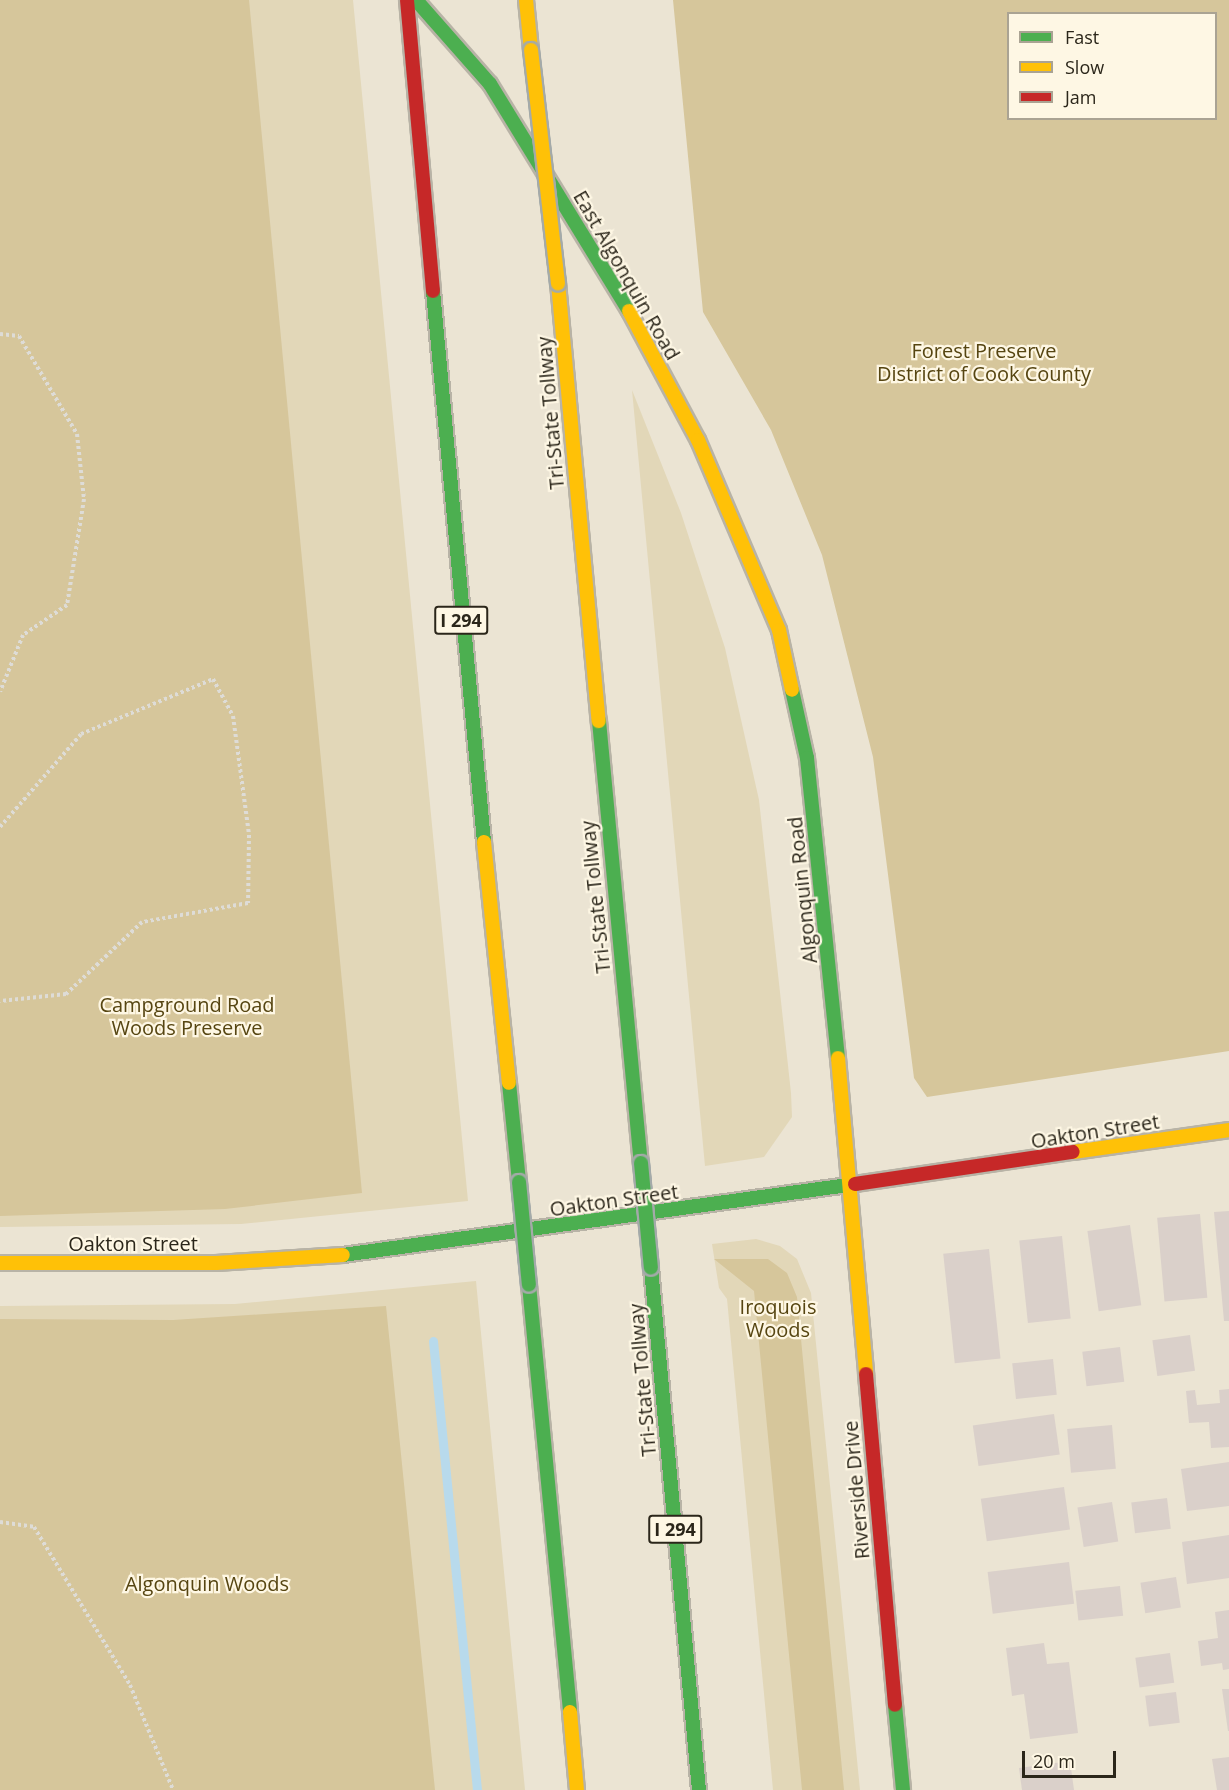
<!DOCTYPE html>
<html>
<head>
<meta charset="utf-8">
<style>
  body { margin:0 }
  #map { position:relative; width:1229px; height:1790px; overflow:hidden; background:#ebe4d3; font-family:"Open Sans",sans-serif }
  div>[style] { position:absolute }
  .green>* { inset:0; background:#e2d7b8 }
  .forest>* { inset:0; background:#d6c69b }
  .stream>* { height:9px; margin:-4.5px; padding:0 4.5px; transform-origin:4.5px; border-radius:4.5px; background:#b8daec }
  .building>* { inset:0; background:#dad0ca; transform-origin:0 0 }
  .path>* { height:4px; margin-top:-2px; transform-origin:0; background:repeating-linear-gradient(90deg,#dedcd7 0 3px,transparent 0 6px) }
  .roads { filter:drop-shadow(2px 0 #b8b3a6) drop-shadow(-2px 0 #b8b3a6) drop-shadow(0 2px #b8b3a6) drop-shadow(0 -2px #b8b3a6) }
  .fast>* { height:14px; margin:-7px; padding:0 7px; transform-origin:7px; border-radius:7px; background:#4caf50 }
  .slow>* { height:14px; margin:-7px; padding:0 7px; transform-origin:7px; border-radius:7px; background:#ffc107 }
  .jam>* { height:14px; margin:-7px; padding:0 7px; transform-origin:7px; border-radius:7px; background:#c62828 }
  .bridges { filter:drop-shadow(2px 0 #a4aaa9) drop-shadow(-2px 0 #a4aaa9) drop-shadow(0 2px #a4aaa9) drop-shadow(0 -2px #a4aaa9) }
  .fast-bridge>* { height:14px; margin:-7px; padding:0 7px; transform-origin:7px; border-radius:7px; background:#4caf50 }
  .slow-bridge>* { height:14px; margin:-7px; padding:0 7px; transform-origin:7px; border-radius:7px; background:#ffc107 }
  span { translate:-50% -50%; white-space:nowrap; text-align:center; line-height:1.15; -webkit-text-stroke:4.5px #fef7e4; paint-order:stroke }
  .shield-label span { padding:2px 4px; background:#fef7e4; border:2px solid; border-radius:4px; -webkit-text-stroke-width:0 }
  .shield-label { font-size:18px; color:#2b261a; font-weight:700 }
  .street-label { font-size:20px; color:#2b261a }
  .park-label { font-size:20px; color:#564511 }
  .legend { position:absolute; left:1007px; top:12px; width:210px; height:108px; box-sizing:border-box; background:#fef7e4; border:2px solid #aaa393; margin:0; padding:8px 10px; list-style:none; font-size:18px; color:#2b261a }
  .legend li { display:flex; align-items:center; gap:12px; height:30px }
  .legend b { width:30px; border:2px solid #aaa393 }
  .scale { position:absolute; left:1022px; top:1751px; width:94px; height:27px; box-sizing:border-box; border:3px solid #2b261a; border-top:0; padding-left:8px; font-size:18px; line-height:21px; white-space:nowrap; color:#2b261a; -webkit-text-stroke:4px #fef7e4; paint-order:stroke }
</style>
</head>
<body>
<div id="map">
  <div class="green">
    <div style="clip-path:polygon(0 0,353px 0,468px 1201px,241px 1224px,0 1227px)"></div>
    <div style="clip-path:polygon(632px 390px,681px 513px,725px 648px,759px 800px,791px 1093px,792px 1117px,764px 1157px,705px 1166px)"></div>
    <div style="clip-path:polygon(756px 1239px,780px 1246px,797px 1259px,811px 1293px,860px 1790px,773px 1790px,727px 1299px,719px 1288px,712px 1244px)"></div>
    <div style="clip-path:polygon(476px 1281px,525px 1790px,0 1790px,0 1306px,235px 1304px)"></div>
  </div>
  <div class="forest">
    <div style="clip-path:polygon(0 0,249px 0,362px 1193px,225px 1209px,0 1216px)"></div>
    <div style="clip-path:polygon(evenodd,673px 0,1229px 0,1229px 1051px,927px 1097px,914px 1078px,873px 757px,822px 555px,771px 430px,703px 312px,673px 0,1008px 14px,1216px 14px,1216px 118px,1008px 118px,1008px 14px)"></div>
    <div style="clip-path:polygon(714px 1259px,768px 1259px,787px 1273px,797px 1297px,844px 1790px,802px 1790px,754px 1291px)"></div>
    <div style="clip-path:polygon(386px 1306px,435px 1790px,0 1790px,0 1319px,173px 1320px)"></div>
  </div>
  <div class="stream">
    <div style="left:433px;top:1341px;width:451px;rotate:84.4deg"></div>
  </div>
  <div class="building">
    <div style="clip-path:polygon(1229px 1211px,1229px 1321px,1224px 1321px,1214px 1212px)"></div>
    <div style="left:1200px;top:1214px;width:84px;height:43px;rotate:85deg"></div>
    <div style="left:1130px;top:1225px;width:81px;height:43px;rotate:82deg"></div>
    <div style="left:1062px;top:1236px;width:83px;height:43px;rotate:84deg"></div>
    <div style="left:989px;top:1249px;width:110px;height:46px;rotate:84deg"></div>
    <div style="left:1190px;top:1335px;width:36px;height:38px;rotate:82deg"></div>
    <div style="left:1120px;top:1347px;width:35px;height:38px;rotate:83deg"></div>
    <div style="left:1053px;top:1359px;width:36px;height:41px;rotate:84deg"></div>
    <div style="clip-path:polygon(1229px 1389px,1229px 1447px,1211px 1448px,1209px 1422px,1189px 1423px,1186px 1391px,1195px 1390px,1197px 1405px,1220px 1403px,1219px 1390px)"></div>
    <div style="left:1054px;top:1414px;width:41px;height:82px;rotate:82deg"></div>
    <div style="left:1112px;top:1425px;width:44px;height:45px;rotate:85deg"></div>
    <div style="clip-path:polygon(1229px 1462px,1229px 1506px,1187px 1511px,1181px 1469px)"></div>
    <div style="left:1064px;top:1487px;width:43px;height:84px;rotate:82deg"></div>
    <div style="left:1167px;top:1498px;width:31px;height:36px;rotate:83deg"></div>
    <div style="left:1112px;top:1502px;width:40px;height:35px;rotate:81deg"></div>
    <div style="clip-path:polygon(1229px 1535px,1229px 1578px,1187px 1584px,1182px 1542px)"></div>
    <div style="left:1069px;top:1562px;width:42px;height:82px;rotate:83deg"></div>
    <div style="left:1176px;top:1577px;width:31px;height:36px;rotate:81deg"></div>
    <div style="left:1120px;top:1586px;width:30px;height:45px;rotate:84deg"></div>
    <div style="clip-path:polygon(1229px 1610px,1229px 1669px,1223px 1670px,1222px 1663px,1201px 1666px,1198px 1641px,1218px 1638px,1215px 1612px)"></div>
    <div style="clip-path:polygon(1044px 1643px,1047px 1664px,1069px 1662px,1078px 1733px,1030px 1739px,1024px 1694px,1012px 1696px,1006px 1648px)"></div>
    <div style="left:1170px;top:1653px;width:30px;height:35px;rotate:82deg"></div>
    <div style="clip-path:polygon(1222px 1689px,1229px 1689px,1229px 1731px,1228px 1731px)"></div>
    <div style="left:1176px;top:1692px;width:31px;height:31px;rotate:83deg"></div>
    <div style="clip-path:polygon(1229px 1757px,1229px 1790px,1217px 1790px,1212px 1759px)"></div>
    <div style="clip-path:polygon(1070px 1761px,1074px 1790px,1022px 1790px,1019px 1768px)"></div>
  </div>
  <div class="path">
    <div style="left:0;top:334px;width:19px;rotate:6deg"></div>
    <div style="left:19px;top:336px;width:114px;rotate:59.4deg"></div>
    <div style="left:77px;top:434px;width:65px;rotate:83.9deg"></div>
    <div style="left:84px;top:499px;width:107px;rotate:99.1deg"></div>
    <div style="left:67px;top:605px;width:53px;rotate:145.7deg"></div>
    <div style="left:23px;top:635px;width:61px;rotate:112deg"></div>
    <div style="left:0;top:827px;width:123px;rotate:-48.9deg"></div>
    <div style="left:81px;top:734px;width:143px;rotate:-22.6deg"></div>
    <div style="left:213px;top:679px;width:42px;rotate:61.6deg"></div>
    <div style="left:233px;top:716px;width:120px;rotate:82.3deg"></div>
    <div style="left:249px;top:835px;width:68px;rotate:90.8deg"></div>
    <div style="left:248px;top:903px;width:108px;rotate:169.8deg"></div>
    <div style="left:142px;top:922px;width:105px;rotate:136.5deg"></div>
    <div style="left:66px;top:994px;width:66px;rotate:173.9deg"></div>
    <div style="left:0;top:1522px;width:34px;rotate:8deg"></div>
    <div style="left:34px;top:1527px;width:185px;rotate:58.7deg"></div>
    <div style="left:130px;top:1685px;width:113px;rotate:67.7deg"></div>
  </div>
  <div class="roads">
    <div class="fast">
      <div style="left:416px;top:0;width:112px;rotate:48.6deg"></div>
      <div style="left:490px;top:84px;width:266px;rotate:58.5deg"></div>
      <div style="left:433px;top:291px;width:553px;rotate:84.71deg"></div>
      <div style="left:792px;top:690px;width:70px;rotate:77.6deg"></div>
      <div style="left:807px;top:758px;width:302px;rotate:84.1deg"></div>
      <div style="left:599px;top:721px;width:444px;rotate:84.6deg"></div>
      <div style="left:509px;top:1083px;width:100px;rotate:84.2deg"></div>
      <div style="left:343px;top:1255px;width:517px;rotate:-7.89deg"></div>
      <div style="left:651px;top:1268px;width:524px;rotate:84.75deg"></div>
      <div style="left:529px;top:1285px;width:429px;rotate:84.5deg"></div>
      <div style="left:895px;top:1705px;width:85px;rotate:84.6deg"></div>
    </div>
    <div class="slow">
      <div style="left:526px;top:0;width:50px;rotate:84.3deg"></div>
      <div style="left:558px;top:283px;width:440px;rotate:84.7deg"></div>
      <div style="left:629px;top:311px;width:146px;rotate:61.9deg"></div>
      <div style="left:698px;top:440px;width:207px;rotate:66.9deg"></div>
      <div style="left:779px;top:630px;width:61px;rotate:77.8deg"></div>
      <div style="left:484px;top:842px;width:242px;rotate:84.1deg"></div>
      <div style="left:838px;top:1058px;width:317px;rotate:84.9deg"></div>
      <div style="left:1073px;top:1152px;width:158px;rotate:-8deg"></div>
      <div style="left:0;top:1263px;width:216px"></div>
      <div style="left:216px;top:1263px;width:127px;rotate:-3.6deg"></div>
      <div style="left:570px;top:1712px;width:78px;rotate:84.9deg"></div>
    </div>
    <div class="jam">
      <div style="left:407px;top:0;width:292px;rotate:84.9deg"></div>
      <div style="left:855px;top:1184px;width:220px;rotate:-8.4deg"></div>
      <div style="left:866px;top:1374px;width:332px;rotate:85deg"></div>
    </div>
  </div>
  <div class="bridges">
    <div class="fast-bridge">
      <div style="left:641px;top:1163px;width:105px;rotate:84.6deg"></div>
      <div style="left:519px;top:1182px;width:103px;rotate:84.5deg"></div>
    </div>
    <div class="slow-bridge">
      <div style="left:531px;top:50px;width:235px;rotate:83.4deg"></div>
    </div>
  </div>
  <div class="shield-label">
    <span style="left:461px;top:620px">I 294</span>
    <span style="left:675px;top:1529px">I 294</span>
  </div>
  <div class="street-label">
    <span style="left:627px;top:275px;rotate:60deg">East Algonquin Road</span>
    <span style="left:550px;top:413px;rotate:-95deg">Tri-State Tollway</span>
    <span style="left:802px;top:890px;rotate:-96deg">Algonquin Road</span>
    <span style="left:595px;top:897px;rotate:-96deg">Tri-State Tollway</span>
    <span style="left:1095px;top:1131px;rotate:-9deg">Oakton Street</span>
    <span style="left:614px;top:1200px;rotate:-8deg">Oakton Street</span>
    <span style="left:133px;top:1243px">Oakton Street</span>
    <span style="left:642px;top:1380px;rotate:-95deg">Tri-State Tollway</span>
    <span style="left:856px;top:1490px;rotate:-95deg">Riverside Drive</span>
  </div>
  <div class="park-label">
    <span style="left:984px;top:362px">Forest Preserve<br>District of Cook County</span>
    <span style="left:187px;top:1016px">Campground Road<br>Woods Preserve</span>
    <span style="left:778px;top:1318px">Iroquois<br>Woods</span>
    <span style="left:207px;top:1583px">Algonquin Woods</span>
  </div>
  <ul class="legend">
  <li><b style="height:8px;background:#4caf50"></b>Fast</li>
  <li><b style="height:8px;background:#ffc107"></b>Slow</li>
  <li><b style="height:8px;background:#c62828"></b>Jam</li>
  </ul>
  <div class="scale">20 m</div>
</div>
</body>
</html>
